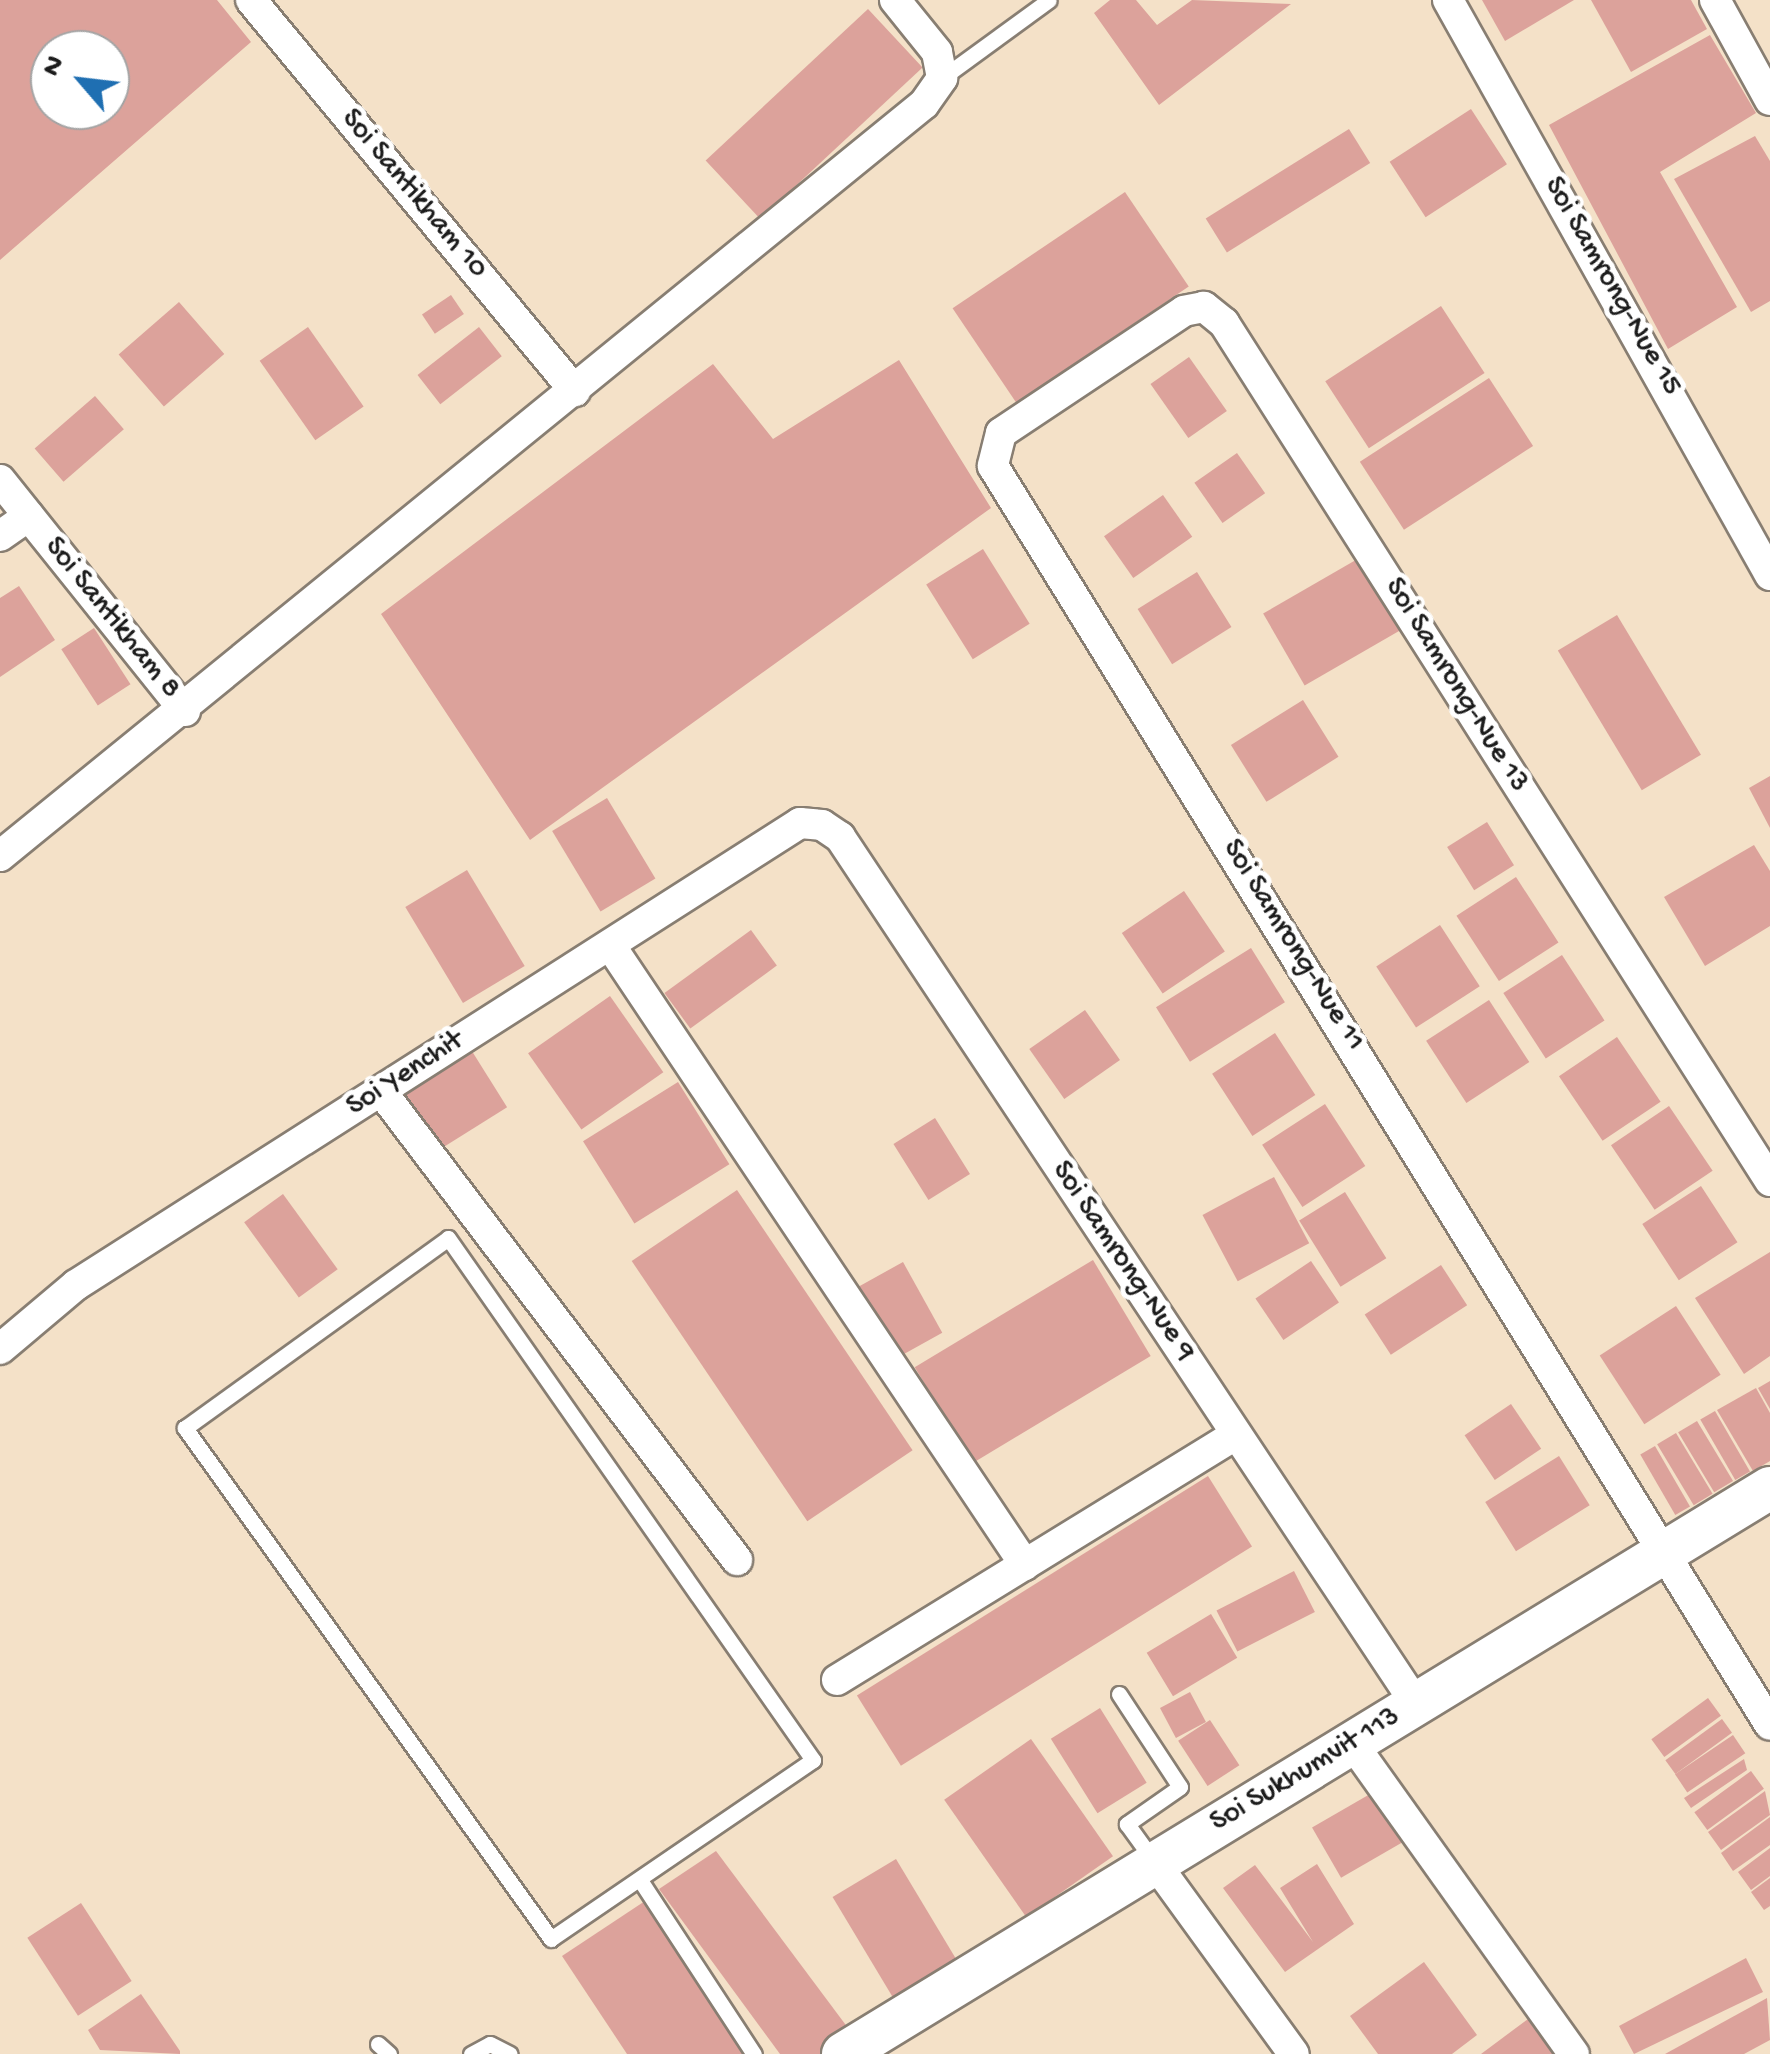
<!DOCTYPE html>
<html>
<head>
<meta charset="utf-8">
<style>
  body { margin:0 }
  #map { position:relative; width:1770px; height:2054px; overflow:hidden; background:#f4e1c8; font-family:"Gochi Hand",sans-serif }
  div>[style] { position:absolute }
  .building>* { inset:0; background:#dca29b; transform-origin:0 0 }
  .roads { filter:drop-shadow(2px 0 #887e72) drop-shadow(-2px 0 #887e72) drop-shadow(0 2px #887e72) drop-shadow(0 -2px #887e72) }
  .lane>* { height:15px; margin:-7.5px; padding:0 7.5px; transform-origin:7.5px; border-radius:7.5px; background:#fff }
  .street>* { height:30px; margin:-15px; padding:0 15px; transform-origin:15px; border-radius:15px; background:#fff }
  .secondary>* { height:42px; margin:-21px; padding:0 21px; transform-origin:21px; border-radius:21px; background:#fff }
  span { translate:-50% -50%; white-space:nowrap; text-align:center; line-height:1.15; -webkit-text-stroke:10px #fff; paint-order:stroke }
  .street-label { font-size:30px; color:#1c1c1c }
  .north { position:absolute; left:30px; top:30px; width:100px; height:100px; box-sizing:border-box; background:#fff; border:2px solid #a4a4a4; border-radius:50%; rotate:298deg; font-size:28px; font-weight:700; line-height:40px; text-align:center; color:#1c1c1c }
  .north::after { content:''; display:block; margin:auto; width:35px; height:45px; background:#1f6fb2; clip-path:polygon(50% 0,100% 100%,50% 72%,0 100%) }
</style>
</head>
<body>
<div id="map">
  <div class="building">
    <div style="clip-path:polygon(evenodd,0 0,217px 0,251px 42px,0 260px,0 0,50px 50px,110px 50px,110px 110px,50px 110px,50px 50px)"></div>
    <div style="clip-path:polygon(1110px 0,1136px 0,1157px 25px,1192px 0,1291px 4px,1159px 105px,1094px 13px)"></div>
    <div style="clip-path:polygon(1482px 0,1574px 0,1505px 41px)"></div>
    <div style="clip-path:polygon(1591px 0,1691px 0,1707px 29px,1631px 72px)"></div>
    <div style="left:868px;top:9px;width:80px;height:222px;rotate:47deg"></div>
    <div style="clip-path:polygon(1710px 35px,1756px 113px,1660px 172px,1737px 307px,1668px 349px,1549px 125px)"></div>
    <div style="left:1471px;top:109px;width:66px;height:97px;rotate:57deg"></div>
    <div style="left:1349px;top:129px;width:40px;height:169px;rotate:58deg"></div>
    <div style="clip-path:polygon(1755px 136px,1770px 161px,1770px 301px,1751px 312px,1674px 179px)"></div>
    <div style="left:1125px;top:192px;width:114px;height:208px;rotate:56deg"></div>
    <div style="left:451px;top:295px;width:23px;height:35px;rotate:56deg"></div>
    <div style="left:179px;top:302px;width:69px;height:80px;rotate:49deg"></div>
    <div style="left:1441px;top:306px;width:80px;height:138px;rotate:57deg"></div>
    <div style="left:308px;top:327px;width:97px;height:59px;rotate:55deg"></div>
    <div style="left:479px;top:327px;width:37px;height:78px;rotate:52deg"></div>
    <div style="left:1189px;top:357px;width:66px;height:47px;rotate:55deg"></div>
    <div style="clip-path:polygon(899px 360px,991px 508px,530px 840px,381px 614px,713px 364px,773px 439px)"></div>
    <div style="left:1489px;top:378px;width:81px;height:154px;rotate:57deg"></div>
    <div style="left:95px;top:396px;width:44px;height:80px;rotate:49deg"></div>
    <div style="left:1237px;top:453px;width:49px;height:52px;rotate:55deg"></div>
    <div style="left:1163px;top:495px;width:51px;height:72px;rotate:55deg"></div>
    <div style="left:983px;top:549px;width:88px;height:67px;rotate:58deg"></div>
    <div style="left:1361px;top:557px;width:83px;height:113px;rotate:60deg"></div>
    <div style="left:1197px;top:572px;width:65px;height:70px;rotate:58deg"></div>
    <div style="clip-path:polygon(19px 586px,55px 640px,0 677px,0 598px)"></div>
    <div style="left:1617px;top:615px;width:163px;height:69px;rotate:59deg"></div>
    <div style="left:94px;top:628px;width:67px;height:39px;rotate:57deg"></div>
    <div style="left:1303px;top:700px;width:67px;height:85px;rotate:58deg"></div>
    <div style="clip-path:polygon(1770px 776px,1770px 828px,1749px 788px)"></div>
    <div style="left:607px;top:798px;width:94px;height:64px;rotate:59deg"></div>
    <div style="left:1487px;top:822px;width:51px;height:47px;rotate:58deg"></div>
    <div style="clip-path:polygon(1754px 845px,1770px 871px,1770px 926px,1705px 966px,1664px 897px)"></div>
    <div style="left:467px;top:870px;width:112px;height:72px;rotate:59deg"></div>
    <div style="left:1516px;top:877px;width:78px;height:71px;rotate:57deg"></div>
    <div style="left:1184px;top:891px;width:73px;height:75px;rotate:56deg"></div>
    <div style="left:1440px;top:925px;width:73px;height:76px;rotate:57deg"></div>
    <div style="left:751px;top:930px;width:44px;height:107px;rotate:54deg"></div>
    <div style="left:1251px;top:948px;width:64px;height:112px;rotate:58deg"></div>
    <div style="left:1562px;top:955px;width:78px;height:70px;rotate:57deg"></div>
    <div style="left:610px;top:996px;width:93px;height:100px;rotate:55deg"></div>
    <div style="left:1489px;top:1000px;width:74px;height:75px;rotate:57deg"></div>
    <div style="left:1085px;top:1010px;width:61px;height:68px;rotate:55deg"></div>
    <div style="left:1275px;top:1033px;width:74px;height:75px;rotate:57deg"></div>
    <div style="left:1617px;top:1037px;width:78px;height:70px;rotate:56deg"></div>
    <div style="left:470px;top:1048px;width:70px;height:80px;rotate:58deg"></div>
    <div style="left:678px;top:1082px;width:97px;height:112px;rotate:58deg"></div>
    <div style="left:1325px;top:1104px;width:74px;height:75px;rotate:57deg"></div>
    <div style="left:1669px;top:1106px;width:78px;height:70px;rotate:56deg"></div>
    <div style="left:935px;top:1118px;width:66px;height:49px;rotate:58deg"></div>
    <div style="left:1274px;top:1177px;width:75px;height:81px;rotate:62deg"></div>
    <div style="left:1701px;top:1186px;width:67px;height:70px;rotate:57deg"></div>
    <div style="left:737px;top:1190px;width:314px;height:127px;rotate:56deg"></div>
    <div style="left:1345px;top:1192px;width:78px;height:54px;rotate:58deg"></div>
    <div style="left:283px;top:1194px;width:93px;height:48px;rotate:54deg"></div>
    <div style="clip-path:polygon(1770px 1252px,1770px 1356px,1744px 1374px,1695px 1298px)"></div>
    <div style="left:1093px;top:1260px;width:112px;height:208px;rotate:59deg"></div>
    <div style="left:1311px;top:1261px;width:50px;height:67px;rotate:56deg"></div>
    <div style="left:903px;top:1262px;width:81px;height:53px;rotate:61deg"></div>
    <div style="left:1441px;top:1265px;width:48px;height:91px;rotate:57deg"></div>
    <div style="left:1676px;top:1306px;width:82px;height:91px;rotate:57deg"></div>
    <div style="clip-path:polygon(1770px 1381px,1770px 1409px,1758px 1388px)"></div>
    <div style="clip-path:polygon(1756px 1388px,1770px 1413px,1770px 1461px,1753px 1471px,1717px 1410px)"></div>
    <div style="left:1511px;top:1404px;width:54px;height:56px;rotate:56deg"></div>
    <div style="left:1715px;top:1411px;width:70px;height:17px;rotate:60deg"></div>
    <div style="left:1697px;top:1421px;width:70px;height:22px;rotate:59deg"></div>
    <div style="left:1676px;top:1433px;width:71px;height:22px;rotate:59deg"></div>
    <div style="left:1655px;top:1446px;width:70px;height:17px;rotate:60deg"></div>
    <div style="left:1559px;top:1456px;width:58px;height:87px;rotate:58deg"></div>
    <div style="left:1208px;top:1476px;width:83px;height:414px;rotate:58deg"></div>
    <div style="left:1294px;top:1571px;width:46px;height:87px;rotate:63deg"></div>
    <div style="left:1211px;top:1614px;width:51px;height:75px;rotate:59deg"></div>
    <div style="left:1190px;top:1692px;width:34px;height:34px;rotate:62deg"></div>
    <div style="left:1708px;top:1698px;width:22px;height:70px;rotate:54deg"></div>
    <div style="left:1100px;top:1708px;width:88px;height:58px;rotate:58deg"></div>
    <div style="left:1722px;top:1719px;width:17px;height:70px;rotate:54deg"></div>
    <div style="left:1210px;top:1720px;width:54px;height:38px;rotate:57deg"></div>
    <div style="left:1733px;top:1735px;width:22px;height:70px;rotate:56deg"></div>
    <div style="left:1031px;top:1739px;width:143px;height:106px;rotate:55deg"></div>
    <div style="clip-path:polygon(1744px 1759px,1747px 1770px,1691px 1808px,1684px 1798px)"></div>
    <div style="left:1751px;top:1771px;width:22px;height:70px;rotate:54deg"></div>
    <div style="left:1377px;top:1790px;width:58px;height:75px;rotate:60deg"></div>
    <div style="clip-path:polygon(1765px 1791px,1770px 1815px,1721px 1850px,1708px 1832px)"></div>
    <div style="clip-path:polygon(1770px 1817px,1770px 1845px,1733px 1871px,1721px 1853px)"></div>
    <div style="clip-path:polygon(1770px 1848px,1770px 1876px,1751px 1890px,1738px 1872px)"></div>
    <div style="clip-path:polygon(716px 1851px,854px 2036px,826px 2054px,780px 2054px,659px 1889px)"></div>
    <div style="left:896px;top:1859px;width:121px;height:74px;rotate:59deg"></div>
    <div style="clip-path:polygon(1317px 1864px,1354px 1924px,1285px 1972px,1223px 1888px,1255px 1865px,1313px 1942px,1280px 1888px)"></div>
    <div style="clip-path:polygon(1770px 1878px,1770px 1906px,1764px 1910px,1751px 1892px)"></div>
    <div style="clip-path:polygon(645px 1901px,747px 2054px,627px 2054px,562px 1956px)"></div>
    <div style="left:81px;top:1903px;width:93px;height:64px;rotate:57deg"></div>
    <div style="clip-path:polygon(1746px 1958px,1763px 1992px,1634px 2054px,1619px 2026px)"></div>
    <div style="clip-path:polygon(1424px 1962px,1477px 2035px,1452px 2054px,1378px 2054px,1350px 2016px)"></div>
    <div style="clip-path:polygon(141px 1994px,180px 2051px,180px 2054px,100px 2050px,88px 2030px)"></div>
    <div style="clip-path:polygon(1767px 1998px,1770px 2040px,1744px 2054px,1665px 2054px)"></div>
    <div style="clip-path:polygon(1532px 2016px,1560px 2054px,1481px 2054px)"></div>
  </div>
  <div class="roads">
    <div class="lane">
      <div style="left:942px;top:78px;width:132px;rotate:-36.1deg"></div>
      <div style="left:448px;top:1238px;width:637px;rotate:55.04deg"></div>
      <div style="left:813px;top:1760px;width:317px;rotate:145.7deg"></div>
      <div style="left:551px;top:1939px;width:629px;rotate:-125.61deg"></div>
      <div style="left:185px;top:1428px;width:324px;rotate:-35.8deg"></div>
      <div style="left:1119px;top:1694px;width:111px;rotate:56.7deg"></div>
      <div style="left:1180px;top:1787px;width:65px;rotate:145.1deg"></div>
      <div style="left:1127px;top:1824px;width:44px;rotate:54.2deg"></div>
      <div style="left:640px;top:1880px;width:208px;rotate:56.8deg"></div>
      <div style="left:378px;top:2044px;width:15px;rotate:42deg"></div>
      <div style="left:471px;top:2054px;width:21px;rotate:-28deg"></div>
      <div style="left:490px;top:2044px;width:22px;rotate:27deg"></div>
    </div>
    <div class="street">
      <div style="left:251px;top:0;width:508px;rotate:50.35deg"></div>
      <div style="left:1448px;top:0;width:659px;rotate:60.75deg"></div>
      <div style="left:1715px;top:0;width:114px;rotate:61.2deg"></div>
      <div style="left:0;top:480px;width:296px;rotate:51.3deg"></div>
      <div style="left:0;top:536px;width:35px;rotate:-35deg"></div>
      <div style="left:0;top:856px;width:1191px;rotate:-39.14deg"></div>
      <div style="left:924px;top:104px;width:32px;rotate:-55deg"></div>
      <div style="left:942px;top:78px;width:26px;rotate:-101deg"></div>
      <div style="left:937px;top:52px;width:67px;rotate:-128.9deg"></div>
      <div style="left:610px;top:945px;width:746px;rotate:56.2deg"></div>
      <div style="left:381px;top:1091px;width:589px;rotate:52.8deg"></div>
      <div style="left:1770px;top:1181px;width:1017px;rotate:-122.47deg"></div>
      <div style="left:1224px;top:323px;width:26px;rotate:-141deg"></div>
      <div style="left:1204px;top:307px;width:20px;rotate:169deg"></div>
      <div style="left:1184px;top:311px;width:220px;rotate:146.3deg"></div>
      <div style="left:1001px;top:433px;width:34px;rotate:104deg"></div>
      <div style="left:993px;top:466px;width:1479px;rotate:58.32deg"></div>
      <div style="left:0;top:1349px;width:99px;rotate:-40.1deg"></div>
      <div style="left:76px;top:1285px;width:859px;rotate:-32.54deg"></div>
      <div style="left:800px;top:823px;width:22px;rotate:5deg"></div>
      <div style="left:822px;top:825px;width:22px;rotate:34deg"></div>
      <div style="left:840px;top:837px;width:1041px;rotate:56.4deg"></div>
      <div style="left:837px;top:1680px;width:468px;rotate:-31.6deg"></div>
      <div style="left:1352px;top:1743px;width:382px;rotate:54.5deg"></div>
      <div style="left:1155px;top:1863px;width:236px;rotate:54deg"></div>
    </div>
    <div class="secondary">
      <div style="left:843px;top:2054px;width:1086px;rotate:-31.41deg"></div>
    </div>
  </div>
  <div class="street-label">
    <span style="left:413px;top:195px;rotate:50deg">Soi Santikham 10</span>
    <span style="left:1611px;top:287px;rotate:60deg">Soi Samrong-Nue 15</span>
    <span style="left:111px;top:619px;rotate:51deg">Soi Santikham 8</span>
    <span style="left:1455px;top:686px;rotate:58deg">Soi Samrong-Nue 13</span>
    <span style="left:1292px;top:946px;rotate:58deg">Soi Samrong-Nue 11</span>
    <span style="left:406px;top:1075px;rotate:-33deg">Soi Yenchit</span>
    <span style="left:1122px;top:1262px;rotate:56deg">Soi Samrong-Nue 9</span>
    <span style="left:1306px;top:1771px;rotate:-31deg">Soi Sukhumvit 113</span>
  </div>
  <div class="north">N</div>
</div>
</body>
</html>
